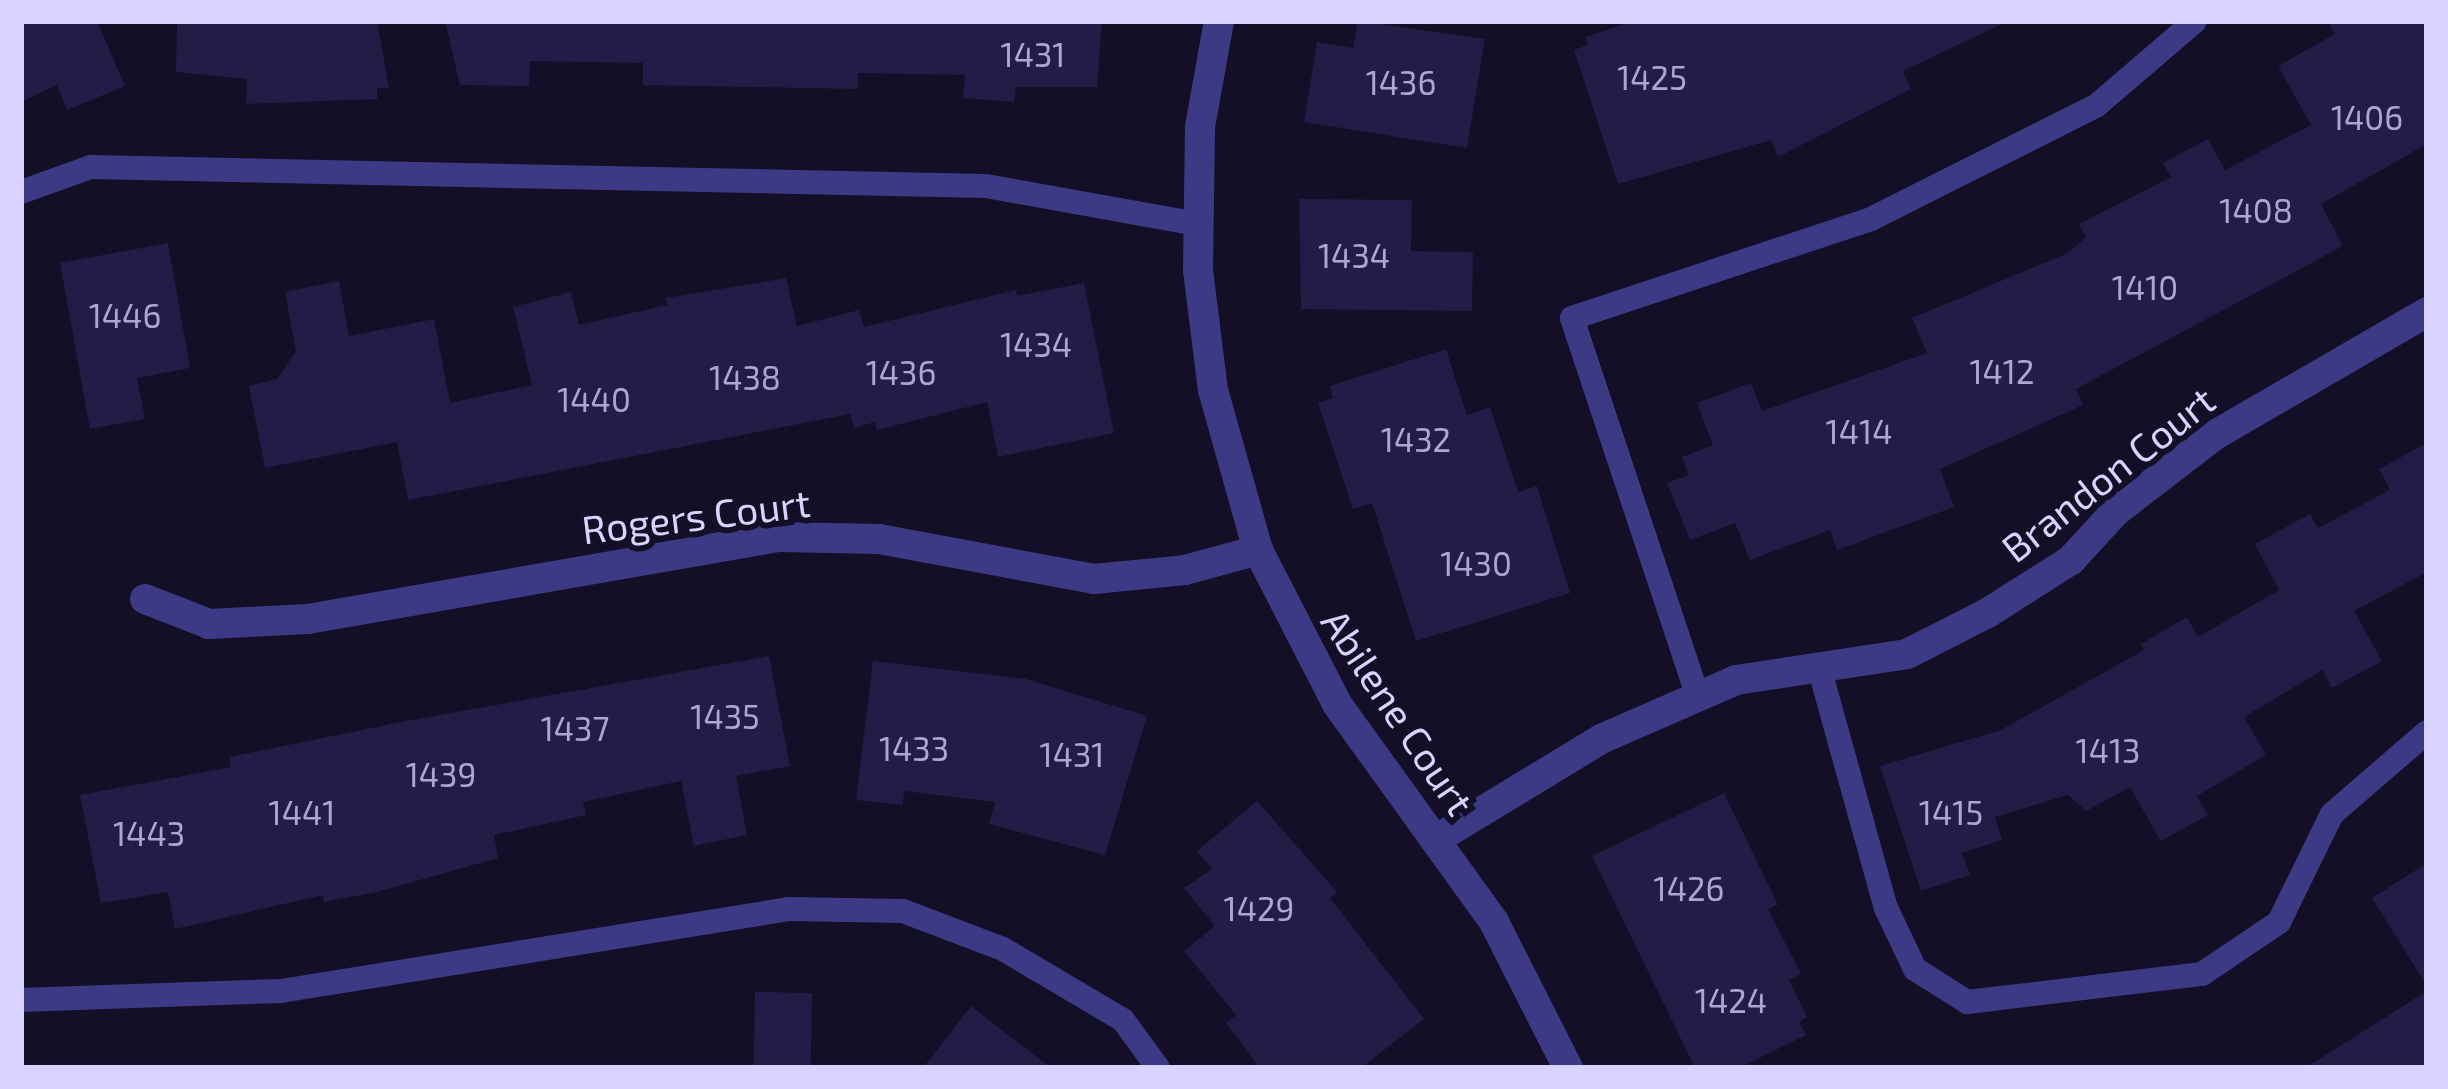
<!DOCTYPE html>
<html>
<head>
<meta charset="utf-8">
<style>
  body { margin:0 }
  #map { position:relative; width:2448px; height:1089px; overflow:hidden; background:#130f26; font-family:"Exo 2",sans-serif }
  div>[style] { position:absolute }
  .building>* { inset:0; background:#241b47; transform-origin:0 0 }
  .lane>* { height:24px; margin:-12px; padding:0 12px; transform-origin:12px; border-radius:12px; background:#3d3a85 }
  .street>* { height:30px; margin:-15px; padding:0 15px; transform-origin:15px; border-radius:15px; background:#3d3a85 }
  span { translate:-50% -50%; white-space:nowrap; text-align:center; line-height:1.15; -webkit-text-stroke:12px #130f26; paint-order:stroke }
  .number-label { font-size:33px; color:#aca6d1 }
  .number-label span { -webkit-text-stroke-width:0 }
  .street-label { font-size:39px; color:#d9d4ff }
  .frame { position:absolute; inset:0; border:24px solid #d9d4ff; pointer-events:none }
</style>
</head>
<body>
<div id="map">
  <div class="building">
    <div style="clip-path:polygon(21px 21px,97px 21px,125px 86px,67px 110px,57px 85px,21px 102px)"></div>
    <div style="clip-path:polygon(177px 21px,377px 21px,389px 88px,377px 88px,377px 99px,246px 104px,247px 79px,176px 72px)"></div>
    <div style="clip-path:polygon(445px 21px,1102px 21px,1097px 87px,1016px 87px,1014px 102px,963px 98px,965px 75px,858px 73px,858px 89px,643px 85px,643px 63px,530px 61px,529px 86px,460px 85px)"></div>
    <div style="clip-path:polygon(1358px 21px,1485px 39px,1467px 148px,1304px 122px,1317px 42px,1353px 48px)"></div>
    <div style="clip-path:polygon(1634px 21px,2008px 21px,1903px 71px,1911px 89px,1778px 157px,1771px 140px,1618px 184px,1574px 50px,1588px 45px,1586px 37px)"></div>
    <div style="clip-path:polygon(2327px 21px,2427px 21px,2427px 144px,2321px 204px,2343px 246px,2076px 389px,2083px 405px,1940px 469px,1954px 507px,1837px 550px,1830px 530px,1750px 560px,1735px 523px,1690px 540px,1667px 483px,1689px 475px,1682px 457px,1713px 445px,1697px 403px,1751px 383px,1762px 411px,1927px 353px,1912px 318px,2068px 253px,2086px 237px,2079px 224px,2171px 177px,2163px 163px,2208px 139px,2225px 170px,2311px 125px,2278px 66px,2335px 34px)"></div>
    <div style="clip-path:polygon(1299px 199px,1412px 200px,1411px 251px,1473px 252px,1472px 311px,1301px 309px)"></div>
    <div style="clip-path:polygon(168px 243px,190px 368px,137px 378px,145px 419px,90px 429px,60px 263px)"></div>
    <div style="clip-path:polygon(786px 278px,797px 326px,859px 310px,864px 327px,1016px 290px,1017px 296px,1084px 283px,1114px 433px,998px 457px,987px 402px,877px 430px,875px 422px,854px 428px,850px 414px,408px 500px,397px 442px,265px 468px,249px 386px,277px 379px,296px 351px,285px 292px,339px 281px,349px 336px,434px 319px,450px 403px,532px 385px,513px 307px,571px 292px,579px 325px,667px 305px,666px 298px)"></div>
    <div style="clip-path:polygon(1446px 349px,1467px 415px,1490px 407px,1518px 492px,1537px 486px,1570px 593px,1416px 641px,1372px 503px,1353px 509px,1318px 403px,1333px 398px,1330px 386px)"></div>
    <div style="clip-path:polygon(2427px 443px,2427px 572px,2354px 611px,2382px 661px,2332px 688px,2323px 670px,2244px 717px,2266px 755px,2197px 796px,2208px 815px,2161px 841px,2130px 787px,2086px 811px,2068px 795px,1995px 817px,2002px 840px,1962px 853px,1970px 875px,1921px 891px,1880px 766px,2001px 730px,2144px 650px,2141px 644px,2187px 617px,2198px 637px,2279px 590px,2255px 544px,2310px 514px,2318px 528px,2390px 490px,2379px 469px)"></div>
    <div style="clip-path:polygon(769px 656px,790px 766px,736px 776px,747px 835px,694px 846px,681px 781px,583px 802px,586px 815px,494px 835px,498px 858px,377px 892px,324px 902px,323px 895px,175px 929px,168px 892px,101px 903px,80px 795px,231px 767px,229px 757px,406px 721px)"></div>
    <div style="clip-path:polygon(873px 661px,1026px 679px,1147px 716px,1105px 855px,989px 824px,995px 802px,904px 791px,903px 805px,856px 800px)"></div>
    <div style="clip-path:polygon(1724px 793px,1778px 905px,1768px 909px,1801px 974px,1789px 980px,1807px 1017px,1799px 1022px,1806px 1035px,1739px 1068px,1695px 1068px,1592px 856px)"></div>
    <div style="clip-path:polygon(1257px 801px,1337px 892px,1330px 898px,1424px 1019px,1361px 1068px,1260px 1068px,1226px 1023px,1236px 1015px,1184px 951px,1215px 926px,1184px 888px,1212px 869px,1197px 851px)"></div>
    <div style="clip-path:polygon(2427px 863px,2427px 986px,2372px 898px)"></div>
    <div style="clip-path:polygon(2427px 991px,2427px 1068px,2305px 1068px)"></div>
    <div style="left:755px;top:992px;width:57px;height:76px;rotate:1deg"></div>
    <div style="clip-path:polygon(971px 1006px,1051px 1068px,923px 1068px)"></div>
  </div>
  <div class="lane">
    <div style="left:21px;top:192px;width:74px;rotate:-19.7deg"></div>
    <div style="left:91px;top:167px;width:895px;rotate:1.22deg"></div>
    <div style="left:986px;top:186px;width:214px;rotate:10.2deg"></div>
    <div style="left:1819px;top:667px;width:250px;rotate:74.5deg"></div>
    <div style="left:1886px;top:908px;width:68px;rotate:64.6deg"></div>
    <div style="left:1915px;top:969px;width:62px;rotate:32.4deg"></div>
    <div style="left:1967px;top:1002px;width:237px;rotate:-6.8deg"></div>
    <div style="left:2202px;top:974px;width:93px;rotate:-34deg"></div>
    <div style="left:2279px;top:922px;width:120px;rotate:-63.9deg"></div>
    <div style="left:2332px;top:814px;width:125px;rotate:-40.8deg"></div>
    <div style="left:1698px;top:697px;width:399px;rotate:-108.4deg"></div>
    <div style="left:1572px;top:318px;width:315px;rotate:-18.3deg"></div>
    <div style="left:1871px;top:219px;width:252px;rotate:-26.7deg"></div>
    <div style="left:2096px;top:106px;width:130px;rotate:-40.6deg"></div>
    <div style="left:21px;top:1000px;width:260px;rotate:-2deg"></div>
    <div style="left:281px;top:991px;width:515px;rotate:-9.17deg"></div>
    <div style="left:789px;top:909px;width:114px;rotate:1deg"></div>
    <div style="left:903px;top:911px;width:107px;rotate:20.8deg"></div>
    <div style="left:1003px;top:949px;width:139px;rotate:30.6deg"></div>
    <div style="left:1123px;top:1020px;width:59px;rotate:53.9deg"></div>
  </div>
  <div class="street">
    <div style="left:1219px;top:21px;width:108px;rotate:100.2deg"></div>
    <div style="left:1200px;top:127px;width:143px;rotate:90.8deg"></div>
    <div style="left:1198px;top:270px;width:121px;rotate:82.9deg"></div>
    <div style="left:1213px;top:390px;width:166px;rotate:74.3deg"></div>
    <div style="left:1258px;top:550px;width:173px;rotate:62.8deg"></div>
    <div style="left:1337px;top:704px;width:269px;rotate:54.2deg"></div>
    <div style="left:1494px;top:922px;width:164px;rotate:63.1deg"></div>
    <div style="left:145px;top:599px;width:69px;rotate:21.3deg"></div>
    <div style="left:209px;top:624px;width:99px;rotate:-2.9deg"></div>
    <div style="left:308px;top:619px;width:479px;rotate:-9.9deg"></div>
    <div style="left:780px;top:537px;width:99px;rotate:1.2deg"></div>
    <div style="left:879px;top:539px;width:219px;rotate:10.5deg"></div>
    <div style="left:1094px;top:579px;width:91px;rotate:-5.6deg"></div>
    <div style="left:1185px;top:570px;width:76px;rotate:-15.3deg"></div>
    <div style="left:1435px;top:840px;width:194px;rotate:-31.3deg"></div>
    <div style="left:1601px;top:739px;width:147px;rotate:-23.6deg"></div>
    <div style="left:1736px;top:680px;width:173px;rotate:-8.6deg"></div>
    <div style="left:1907px;top:654px;width:89px;rotate:-26.9deg"></div>
    <div style="left:1986px;top:614px;width:101px;rotate:-32.4deg"></div>
    <div style="left:2071px;top:560px;width:65px;rotate:-47.5deg"></div>
    <div style="left:2115px;top:512px;width:126px;rotate:-37.6deg"></div>
    <div style="left:2215px;top:435px;width:245px;rotate:-30.1deg"></div>
  </div>
  <div class="number-label">
    <span style="left:1033px;top:55px">1431</span>
    <span style="left:1652px;top:78px">1425</span>
    <span style="left:1401px;top:83px">1436</span>
    <span style="left:2367px;top:118px">1406</span>
    <span style="left:2256px;top:211px">1408</span>
    <span style="left:1354px;top:256px">1434</span>
    <span style="left:2145px;top:288px">1410</span>
    <span style="left:125px;top:316px">1446</span>
    <span style="left:1036px;top:345px">1434</span>
    <span style="left:2002px;top:372px">1412</span>
    <span style="left:901px;top:373px">1436</span>
    <span style="left:745px;top:378px">1438</span>
    <span style="left:594px;top:400px">1440</span>
    <span style="left:1859px;top:432px">1414</span>
    <span style="left:1416px;top:440px">1432</span>
    <span style="left:1476px;top:564px">1430</span>
    <span style="left:725px;top:717px">1435</span>
    <span style="left:575px;top:729px">1437</span>
    <span style="left:914px;top:749px">1433</span>
    <span style="left:2108px;top:751px">1413</span>
    <span style="left:1072px;top:755px">1431</span>
    <span style="left:441px;top:775px">1439</span>
    <span style="left:302px;top:813px">1441</span>
    <span style="left:1951px;top:813px">1415</span>
    <span style="left:149px;top:834px">1443</span>
    <span style="left:1689px;top:889px">1426</span>
    <span style="left:1259px;top:909px">1429</span>
    <span style="left:1731px;top:1001px">1424</span>
  </div>
  <div class="street-label">
    <span style="left:2108px;top:474px;rotate:-38deg">Brandon Court</span>
    <span style="left:696px;top:516px;rotate:-7deg">Rogers Court</span>
    <span style="left:1398px;top:712px;rotate:56deg">Abilene Court</span>
  </div>
  <div class="frame"></div>
</div>
</body>
</html>
